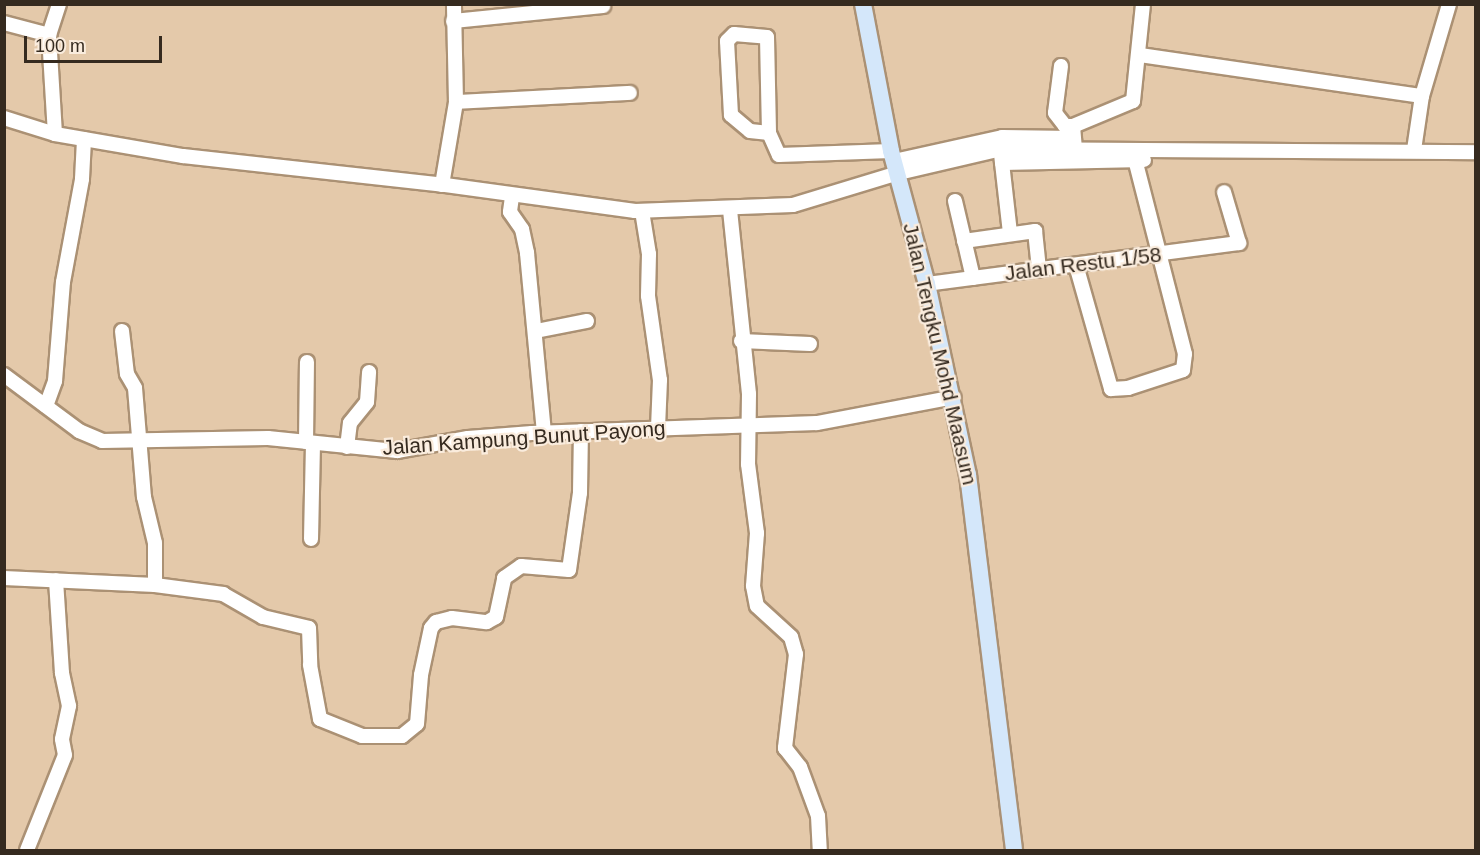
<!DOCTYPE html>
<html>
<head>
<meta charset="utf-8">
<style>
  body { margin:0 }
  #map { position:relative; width:1480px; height:855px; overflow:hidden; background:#e4c9aa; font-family:Helvetica,sans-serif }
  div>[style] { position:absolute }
  .roads { filter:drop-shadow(2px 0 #ab9174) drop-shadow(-2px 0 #ab9174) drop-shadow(0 2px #ab9174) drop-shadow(0 -2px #ab9174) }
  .minor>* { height:14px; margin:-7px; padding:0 7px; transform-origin:7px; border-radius:7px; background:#fff }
  .major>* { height:16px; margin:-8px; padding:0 8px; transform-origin:8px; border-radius:8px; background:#d4e7fa }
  span { translate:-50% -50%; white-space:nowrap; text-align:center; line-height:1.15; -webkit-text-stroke:4.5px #faecdd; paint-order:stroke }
  .street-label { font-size:21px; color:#352a1f }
  .frame { position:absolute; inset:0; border:6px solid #352a1f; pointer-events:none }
  .scale { position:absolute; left:24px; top:36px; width:138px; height:27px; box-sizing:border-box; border:3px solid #352a1f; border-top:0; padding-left:8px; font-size:18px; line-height:21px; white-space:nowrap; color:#352a1f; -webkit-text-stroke:4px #faecdd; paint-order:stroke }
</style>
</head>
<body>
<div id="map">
  <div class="roads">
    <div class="minor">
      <div style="left:453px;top:21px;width:151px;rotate:-5.7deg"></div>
      <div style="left:4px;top:23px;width:47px;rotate:14.9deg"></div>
      <div style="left:1140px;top:55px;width:285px;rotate:8.3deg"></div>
      <div style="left:1061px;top:66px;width:47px;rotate:97.3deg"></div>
      <div style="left:1055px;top:113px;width:16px;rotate:52deg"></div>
      <div style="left:1065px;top:126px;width:8px"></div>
      <div style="left:456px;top:102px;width:174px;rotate:-3deg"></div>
      <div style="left:4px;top:118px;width:53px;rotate:17.4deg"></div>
      <div style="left:55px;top:134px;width:130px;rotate:9.8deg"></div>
      <div style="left:183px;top:156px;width:257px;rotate:6.3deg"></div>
      <div style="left:438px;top:184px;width:199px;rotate:7.8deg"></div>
      <div style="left:635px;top:211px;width:158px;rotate:-2.2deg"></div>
      <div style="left:793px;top:205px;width:110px;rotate:-16.9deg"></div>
      <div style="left:898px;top:173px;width:106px;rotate:-13.1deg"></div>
      <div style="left:1001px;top:149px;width:475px;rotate:0.4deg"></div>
      <div style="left:769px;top:133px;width:19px;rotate:-174deg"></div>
      <div style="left:750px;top:131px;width:25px;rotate:-140deg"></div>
      <div style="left:731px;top:115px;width:74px;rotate:-93.1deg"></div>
      <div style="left:727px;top:41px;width:10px;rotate:-45deg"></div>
      <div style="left:734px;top:34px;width:33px;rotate:5deg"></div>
      <div style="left:767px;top:37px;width:96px;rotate:88.8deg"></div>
      <div style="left:769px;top:133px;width:24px;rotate:66deg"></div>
      <div style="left:779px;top:155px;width:112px;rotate:-2deg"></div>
      <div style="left:55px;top:134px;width:99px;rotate:-93.5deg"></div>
      <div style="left:49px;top:35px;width:33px;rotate:-72deg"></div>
      <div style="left:1075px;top:149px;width:23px;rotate:-95deg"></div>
      <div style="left:1073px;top:126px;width:65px;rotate:-22.6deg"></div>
      <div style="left:1133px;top:101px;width:98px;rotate:-84.1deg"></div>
      <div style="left:1414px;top:150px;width:55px;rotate:-81.6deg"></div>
      <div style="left:1422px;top:96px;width:96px;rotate:-73.6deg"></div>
      <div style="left:1001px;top:154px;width:80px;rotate:83.5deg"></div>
      <div style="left:894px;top:161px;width:111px;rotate:-12.5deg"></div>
      <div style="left:1002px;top:137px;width:71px;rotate:0.8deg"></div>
      <div style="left:1002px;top:163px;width:142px;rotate:-1.2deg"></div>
      <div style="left:442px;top:185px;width:84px;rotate:-80.4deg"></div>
      <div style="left:456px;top:102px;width:98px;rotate:-91.2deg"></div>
      <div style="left:512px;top:197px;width:15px;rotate:98deg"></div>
      <div style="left:510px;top:212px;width:21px;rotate:55deg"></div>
      <div style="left:522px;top:229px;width:25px;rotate:78deg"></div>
      <div style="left:527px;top:253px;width:180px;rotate:84.6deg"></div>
      <div style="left:955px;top:201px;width:79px;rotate:76.8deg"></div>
      <div style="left:730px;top:210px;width:185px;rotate:84.1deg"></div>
      <div style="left:749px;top:394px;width:70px;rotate:90.8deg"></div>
      <div style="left:748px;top:464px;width:70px;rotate:82.6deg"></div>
      <div style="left:757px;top:533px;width:53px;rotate:94.3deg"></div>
      <div style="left:753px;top:586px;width:20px;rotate:79deg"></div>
      <div style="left:757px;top:606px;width:46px;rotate:42.4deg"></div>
      <div style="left:791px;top:637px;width:18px;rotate:74deg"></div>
      <div style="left:796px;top:654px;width:95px;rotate:96.7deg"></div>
      <div style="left:785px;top:748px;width:24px;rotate:52deg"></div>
      <div style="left:800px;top:767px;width:52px;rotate:69.8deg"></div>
      <div style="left:818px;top:816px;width:34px;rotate:87deg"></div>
      <div style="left:642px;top:211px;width:44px;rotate:80.8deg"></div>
      <div style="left:649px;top:254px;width:42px;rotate:91.4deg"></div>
      <div style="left:648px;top:296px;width:85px;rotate:81.9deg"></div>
      <div style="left:660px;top:380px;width:48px;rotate:92.4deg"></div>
      <div style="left:964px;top:241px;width:72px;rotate:-8deg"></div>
      <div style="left:1035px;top:231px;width:39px;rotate:84deg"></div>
      <div style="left:1076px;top:265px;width:129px;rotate:74.2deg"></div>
      <div style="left:1111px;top:389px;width:17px;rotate:-3deg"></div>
      <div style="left:1128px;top:388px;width:58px;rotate:-18.1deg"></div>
      <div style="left:1183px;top:370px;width:16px;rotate:-83deg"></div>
      <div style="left:1185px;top:354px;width:197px;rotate:-104.4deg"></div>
      <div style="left:927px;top:284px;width:315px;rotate:-7.5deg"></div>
      <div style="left:1239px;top:243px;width:53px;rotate:-106.4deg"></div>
      <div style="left:122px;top:331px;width:43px;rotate:83.4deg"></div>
      <div style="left:127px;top:374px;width:16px;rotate:60deg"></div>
      <div style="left:135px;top:388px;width:109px;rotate:85.3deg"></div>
      <div style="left:144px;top:497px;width:47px;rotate:76.6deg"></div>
      <div style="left:155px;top:543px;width:42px;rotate:90deg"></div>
      <div style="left:536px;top:331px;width:52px;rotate:-11.1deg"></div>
      <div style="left:741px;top:341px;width:69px;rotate:2.5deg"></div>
      <div style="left:4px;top:375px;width:94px;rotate:36.7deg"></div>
      <div style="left:79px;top:431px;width:25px;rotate:23deg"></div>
      <div style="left:102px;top:441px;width:166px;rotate:-1deg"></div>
      <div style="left:268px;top:438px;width:130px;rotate:5.8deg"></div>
      <div style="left:397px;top:451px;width:72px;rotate:-10.4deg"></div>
      <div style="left:468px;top:438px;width:64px;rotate:-4.5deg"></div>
      <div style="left:532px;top:433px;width:285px;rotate:-2deg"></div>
      <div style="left:817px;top:423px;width:139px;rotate:-10.7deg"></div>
      <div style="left:46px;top:406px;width:27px;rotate:-70deg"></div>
      <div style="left:55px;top:381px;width:99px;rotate:-85.4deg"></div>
      <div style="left:63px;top:282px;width:105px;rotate:-79.5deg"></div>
      <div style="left:82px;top:179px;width:40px;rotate:-87.1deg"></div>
      <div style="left:306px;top:442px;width:80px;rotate:-89.3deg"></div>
      <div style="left:347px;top:447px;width:24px;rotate:-83deg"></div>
      <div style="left:350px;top:423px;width:27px;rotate:-51deg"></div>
      <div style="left:367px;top:402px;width:30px;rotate:-86deg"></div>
      <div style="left:311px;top:539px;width:96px;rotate:-88.8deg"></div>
      <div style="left:4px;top:578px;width:151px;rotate:2.7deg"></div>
      <div style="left:155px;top:585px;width:69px;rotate:7.5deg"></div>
      <div style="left:223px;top:594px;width:46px;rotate:29.9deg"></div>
      <div style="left:263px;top:617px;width:47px;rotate:13.4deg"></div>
      <div style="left:309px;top:628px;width:37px;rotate:88deg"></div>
      <div style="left:310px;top:665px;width:55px;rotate:79.5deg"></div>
      <div style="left:320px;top:719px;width:45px;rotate:22deg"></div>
      <div style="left:362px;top:736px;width:40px"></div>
      <div style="left:402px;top:736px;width:19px;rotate:-39deg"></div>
      <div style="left:417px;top:724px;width:49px;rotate:-85.3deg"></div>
      <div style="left:421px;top:675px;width:48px;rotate:-78deg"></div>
      <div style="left:431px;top:628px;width:8px;rotate:-50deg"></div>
      <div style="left:436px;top:622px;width:16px;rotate:-14deg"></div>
      <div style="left:452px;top:618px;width:35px;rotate:7deg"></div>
      <div style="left:487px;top:622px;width:10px;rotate:-29deg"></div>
      <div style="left:496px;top:617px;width:40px;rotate:-78deg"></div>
      <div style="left:504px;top:578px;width:21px;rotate:-35deg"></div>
      <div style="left:521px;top:566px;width:48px;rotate:4.8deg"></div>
      <div style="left:569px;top:570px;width:78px;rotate:-81.9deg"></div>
      <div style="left:580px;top:493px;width:62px;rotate:-89.1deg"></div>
      <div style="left:27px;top:850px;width:102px;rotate:-68.2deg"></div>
      <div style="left:65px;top:755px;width:16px;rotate:-101deg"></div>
      <div style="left:62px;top:739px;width:34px;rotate:-78deg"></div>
      <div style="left:69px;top:706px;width:34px;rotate:-102deg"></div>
      <div style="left:62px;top:673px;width:93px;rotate:-93.7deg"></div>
    </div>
    <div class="major">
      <div style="left:863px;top:4px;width:150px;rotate:79.2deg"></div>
      <div style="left:891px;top:151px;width:138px;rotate:74.9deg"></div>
      <div style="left:927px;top:284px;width:195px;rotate:77.9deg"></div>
      <div style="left:968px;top:475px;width:378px;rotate:83deg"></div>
    </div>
  </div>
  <div class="street-label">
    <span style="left:1083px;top:264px;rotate:-7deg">Jalan Restu 1/58</span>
    <span style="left:940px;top:354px;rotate:77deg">Jalan Tengku Mohd Maasum</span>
    <span style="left:524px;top:438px;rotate:-4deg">Jalan Kampung Bunut Payong</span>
  </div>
  <div class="frame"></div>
  <div class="scale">100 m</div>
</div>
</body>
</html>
